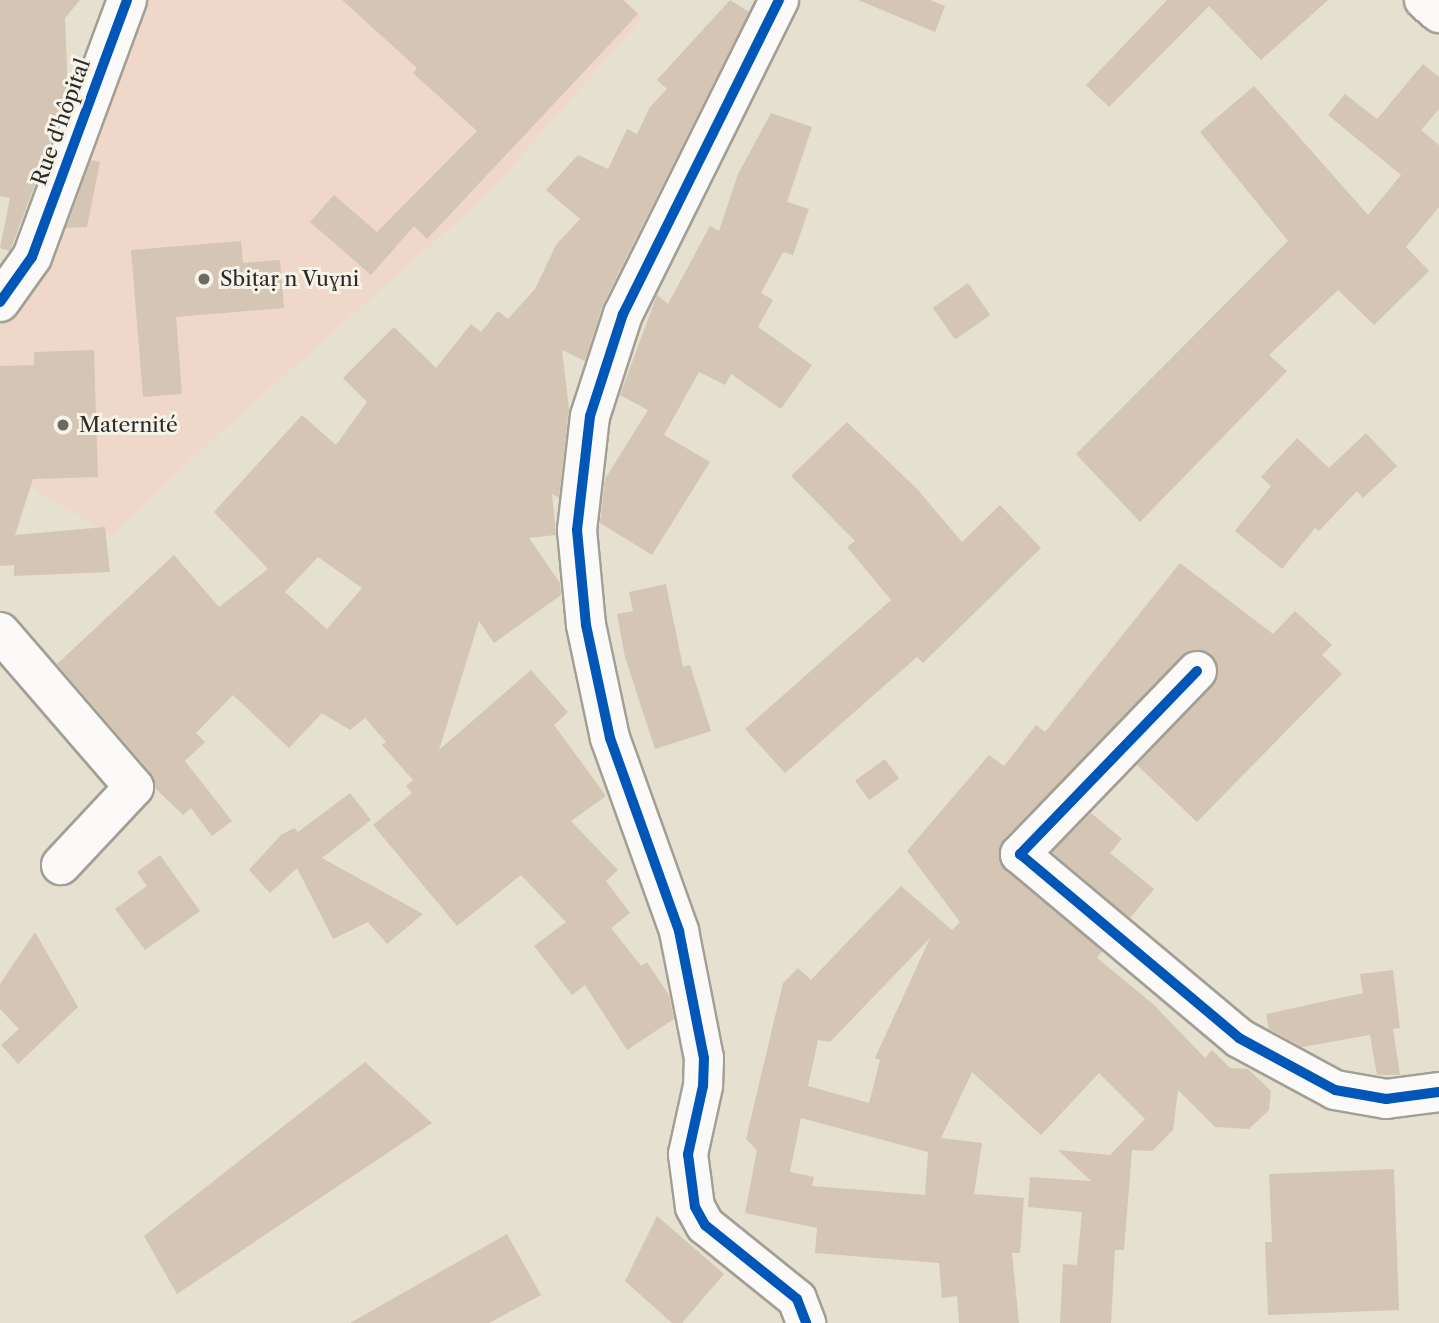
<!DOCTYPE html>
<html>
<head>
<meta charset="utf-8">
<style>
  body { margin:0 }
  #map { position:relative; width:1439px; height:1323px; overflow:hidden; background:#e5e0d0; font-family:"Libre Caslon Text",serif }
  div>[style] { position:absolute }
  .built>* { inset:0; background:#efd8ca }
  .building>* { inset:0; background:#d5c5b4; transform-origin:0 0 }
  .roads { filter:drop-shadow(2px 0 #a29f96) drop-shadow(-2px 0 #a29f96) drop-shadow(0 2px #a29f96) drop-shadow(0 -2px #a29f96) }
  .minor>* { height:38px; margin:-19px; padding:0 19px; transform-origin:19px; border-radius:19px; background:#fbfaf8 }
  .major>* { height:38px; margin:-19px; padding:0 19px; transform-origin:19px; border-radius:19px; background:#fbfaf8 }
  .cycleway>* { height:10px; margin:-5px; padding:0 5px; transform-origin:5px; border-radius:5px; background:#0057b8 }
  .dots>* { width:19px; height:19px; translate:-50% -50%; box-sizing:border-box; border:4px solid #f7f3e8; border-radius:50% }
  span { translate:-50% -50%; white-space:nowrap; text-align:center; line-height:1.15; -webkit-text-stroke:6px #f7f3e8; paint-order:stroke }
  .street-label { font-size:21px; color:#2b2b2b }
  .poi-label { font-size:21px; color:#2b2b2b }
  .left { translate:0 -50%; text-align:left }
</style>
</head>
<body>
<div id="map">
  <div class="built">
    <div style="clip-path:polygon(124px 0,626px 0,643px 17px,489px 193px,211px 441px,112px 536px,42px 494px,0 461px,0 298px)"></div>
  </div>
  <div class="building">
    <div style="clip-path:polygon(0 0,80px 0,65px 18px,68px 96px,10px 251px,0 248px,10px 198px,0 196px)"></div>
    <div style="clip-path:polygon(342px 0,623px 0,638px 14px,427px 239px,414px 226px,371px 275px,310px 222px,334px 195px,377px 232px,477px 131px,413px 73px,417px 68px)"></div>
    <div style="clip-path:polygon(evenodd,730px 0,749px 12px,603px 304px,585px 361px,562px 350px,569px 409px,559px 498px,552px 494px,556px 535px,529px 538px,560px 583px,561px 595px,494px 643px,479px 621px,439px 750px,531px 670px,568px 712px,554px 725px,606px 796px,571px 821px,618px 870px,606px 881px,630px 913px,611px 928px,641px 966px,647px 962px,669px 995px,674px 1019px,627px 1050px,585px 985px,572px 995px,534px 946px,566px 922px,521px 875px,457px 926px,373px 825px,412px 793px,406px 786px,413px 780px,382px 745px,386px 742px,365px 718px,350px 730px,322px 713px,289px 748px,233px 695px,196px 733px,205px 742px,185px 761px,232px 821px,212px 836px,191px 808px,183px 815px,155px 788px,151px 773px,57px 664px,174px 555px,219px 607px,268px 569px,214px 512px,302px 415px,336px 445px,367px 402px,343px 378px,394px 327px,436px 368px,471px 324px,481px 332px,498px 311px,508px 319px,535px 289px,556px 245px,580px 219px,546px 190px,578px 155px,608px 169px,627px 129px,637px 134px,650px 107px,667px 89px,657px 80px,730px 0,318px 557px,362px 588px,327px 629px,285px 592px,318px 557px)"></div>
    <div style="clip-path:polygon(858px 0,930px 0,945px 6px,935px 32px)"></div>
    <div style="clip-path:polygon(1167px 0,1328px 0,1261px 60px,1209px 6px,1109px 107px,1086px 85px)"></div>
    <div style="clip-path:polygon(1423px 64px,1439px 77px,1439px 109px,1421px 130px,1439px 145px,1439px 207px,1406px 247px,1429px 271px,1374px 325px,1338px 290px,1269px 355px,1287px 371px,1140px 522px,1076px 454px,1288px 241px,1200px 132px,1254px 86px,1368px 215px,1401px 175px,1328px 115px,1345px 94px,1377px 119px)"></div>
    <div style="clip-path:polygon(771px 113px,812px 127px,787px 202px,809px 209px,793px 255px,783px 252px,761px 293px,773px 300px,758px 327px,812px 365px,781px 409px,731px 374px,725px 385px,699px 372px,664px 435px,710px 462px,652px 555px,600px 523px,605px 479px,648px 410px,620px 395px,657px 295px,668px 304px,710px 226px,719px 231px,738px 174px)"></div>
    <div style="clip-path:polygon(91px 160px,100px 162px,87px 227px,66px 228px)"></div>
    <div style="clip-path:polygon(241px 241px,243px 263px,280px 260px,284px 308px,176px 317px,182px 394px,143px 397px,131px 250px)"></div>
    <div style="left:968px;top:283px;width:39px;height:43px;rotate:55deg"></div>
    <div style="clip-path:polygon(94px 350px,98px 477px,33px 479px,15px 535px,105px 527px,110px 572px,14px 576px,14px 565px,0 566px,0 366px,34px 365px,34px 352px)"></div>
    <div style="clip-path:polygon(847px 422px,917px 489px,962px 542px,1000px 505px,1041px 548px,923px 663px,917px 657px,785px 773px,745px 729px,891px 600px,847px 547px,855px 541px,791px 476px)"></div>
    <div style="clip-path:polygon(1366px 433px,1397px 466px,1363px 498px,1357px 491px,1319px 531px,1315px 528px,1282px 569px,1235px 531px,1271px 486px,1261px 477px,1297px 438px,1329px 468px)"></div>
    <div style="clip-path:polygon(evenodd,1180px 563px,1273px 634px,1295px 611px,1332px 645px,1322px 655px,1342px 674px,1197px 822px,1137px 765px,1218px 677px,1212px 655px,1190px 650px,1004px 839px,999px 860px,1102px 951px,1097px 958px,1153px 1004px,1205px 1058px,1212px 1050px,1230px 1068px,1248px 1069px,1271px 1091px,1269px 1110px,1249px 1129px,1215px 1127px,1178px 1090px,1173px 1130px,1152px 1151px,1132px 1150px,1124px 1250px,1115px 1250px,1111px 1323px,1060px 1323px,1063px 1264px,1077px 1265px,1082px 1212px,1028px 1207px,1030px 1177px,1091px 1181px,1058px 1150px,1110px 1155px,1145px 1119px,1099px 1073px,1041px 1135px,972px 1072px,941px 1138px,982px 1143px,974px 1194px,1024px 1198px,1020px 1253px,1012px 1253px,1019px 1323px,959px 1323px,957px 1296px,942px 1298px,939px 1263px,815px 1253px,817px 1228px,745px 1213px,757px 1150px,746px 1139px,783px 983px,798px 968px,811px 980px,901px 886px,952px 930px,960px 922px,907px 851px,989px 755px,1004px 766px,1036px 725px,1045px 732px,1180px 563px,930px 938px,875px 1058px,880px 1060px,869px 1103px,808px 1086px,818px 1040px,830px 1042px,930px 938px,1180px 563px,801px 1118px,928px 1152px,925px 1195px,812px 1186px,814px 1177px,790px 1172px,801px 1118px)"></div>
    <div style="clip-path:polygon(666px 584px,683px 667px,690px 665px,711px 731px,655px 749px,625px 657px,617px 614px,633px 611px,629px 592px)"></div>
    <div style="left:885px;top:759px;width:24px;height:37px;rotate:54deg"></div>
    <div style="clip-path:polygon(350px 793px,371px 820px,322px 858px,423px 914px,387px 944px,368px 922px,333px 939px,297px 868px,270px 893px,249px 870px,281px 835px,294px 828px,298px 832px)"></div>
    <div style="clip-path:polygon(1091px 813px,1122px 839px,1110px 853px,1154px 889px,1130px 918px,1052px 852px)"></div>
    <div style="clip-path:polygon(160px 855px,200px 911px,145px 950px,115px 909px,147px 886px,137px 872px)"></div>
    <div style="clip-path:polygon(35px 932px,78px 1007px,18px 1064px,1px 1045px,19px 1029px,0 1009px,0 984px)"></div>
    <div style="clip-path:polygon(1393px 970px,1400px 1028px,1393px 1029px,1400px 1075px,1377px 1075px,1370px 1035px,1302px 1047px,1269px 1029px,1266px 1014px,1363px 993px,1360px 974px)"></div>
    <div style="clip-path:polygon(365px 1062px,432px 1123px,177px 1294px,144px 1236px)"></div>
    <div style="clip-path:polygon(1394px 1169px,1399px 1310px,1268px 1315px,1265px 1242px,1272px 1242px,1269px 1174px)"></div>
    <div style="clip-path:polygon(657px 1216px,724px 1274px,682px 1323px,672px 1323px,625px 1281px)"></div>
    <div style="clip-path:polygon(507px 1234px,541px 1295px,489px 1323px,350px 1323px)"></div>
  </div>
  <div class="roads">
    <div class="minor">
      <div style="left:779px;top:0;width:351px;rotate:116.4deg"></div>
      <div style="left:623px;top:314px;width:107px;rotate:107.9deg"></div>
      <div style="left:590px;top:416px;width:115px;rotate:96.5deg"></div>
      <div style="left:577px;top:530px;width:95px;rotate:84.6deg"></div>
      <div style="left:586px;top:625px;width:116px;rotate:78deg"></div>
      <div style="left:610px;top:738px;width:205px;rotate:70.3deg"></div>
      <div style="left:679px;top:931px;width:129px;rotate:78.9deg"></div>
      <div style="left:704px;top:1058px;width:28px;rotate:92deg"></div>
      <div style="left:703px;top:1086px;width:70px;rotate:102.4deg"></div>
      <div style="left:688px;top:1154px;width:53px;rotate:82.5deg"></div>
      <div style="left:695px;top:1207px;width:21px;rotate:61deg"></div>
      <div style="left:705px;top:1225px;width:118px;rotate:38.8deg"></div>
      <div style="left:797px;top:1299px;width:26px;rotate:69deg"></div>
      <div style="left:0;top:302px;width:55px;rotate:-54.6deg"></div>
      <div style="left:32px;top:257px;width:274px;rotate:-69.7deg"></div>
      <div style="left:0;top:632px;width:205px;rotate:49.2deg"></div>
      <div style="left:134px;top:787px;width:107px;rotate:133.1deg"></div>
      <div style="left:1197px;top:671px;width:255px;rotate:134deg"></div>
      <div style="left:1020px;top:854px;width:286px;rotate:40deg"></div>
      <div style="left:1239px;top:1038px;width:109px;rotate:28.4deg"></div>
      <div style="left:1335px;top:1090px;width:52px;rotate:10deg"></div>
      <div style="left:1386px;top:1099px;width:53px;rotate:-7.5deg"></div>
    </div>
    <div class="major">
      <div style="left:1424px;top:0;width:20px;rotate:41deg"></div>
    </div>
  </div>
  <div class="cycleway">
    <div style="left:779px;top:0;width:351px;rotate:116.4deg"></div>
    <div style="left:623px;top:314px;width:107px;rotate:107.9deg"></div>
    <div style="left:590px;top:416px;width:115px;rotate:96.5deg"></div>
    <div style="left:577px;top:530px;width:95px;rotate:84.6deg"></div>
    <div style="left:586px;top:625px;width:116px;rotate:78deg"></div>
    <div style="left:610px;top:738px;width:205px;rotate:70.3deg"></div>
    <div style="left:679px;top:931px;width:129px;rotate:78.9deg"></div>
    <div style="left:704px;top:1058px;width:28px;rotate:92deg"></div>
    <div style="left:703px;top:1086px;width:70px;rotate:102.4deg"></div>
    <div style="left:688px;top:1154px;width:53px;rotate:82.5deg"></div>
    <div style="left:695px;top:1207px;width:21px;rotate:61deg"></div>
    <div style="left:705px;top:1225px;width:118px;rotate:38.8deg"></div>
    <div style="left:797px;top:1299px;width:26px;rotate:69deg"></div>
    <div style="left:0;top:302px;width:55px;rotate:-54.6deg"></div>
    <div style="left:32px;top:257px;width:274px;rotate:-69.7deg"></div>
    <div style="left:1197px;top:671px;width:255px;rotate:134deg"></div>
    <div style="left:1020px;top:854px;width:286px;rotate:40deg"></div>
    <div style="left:1239px;top:1038px;width:109px;rotate:28.4deg"></div>
    <div style="left:1335px;top:1090px;width:52px;rotate:10deg"></div>
    <div style="left:1386px;top:1099px;width:53px;rotate:-7.5deg"></div>
  </div>
  <div class="dots">
    <div style="left:204px;top:279px;background:#6c6a65"></div>
    <div style="left:63px;top:425px;background:#6c6a65"></div>
  </div>
  <div class="street-label">
    <span style="left:61px;top:122px;rotate:-70deg">Rue d'hôpital</span>
  </div>
  <div class="poi-label">
    <span class="left" style="left:220px;top:279px">Sbiṭaṛ n Vuɣni</span>
    <span class="left" style="left:79px;top:425px">Maternité</span>
  </div>
</div>
</body>
</html>
